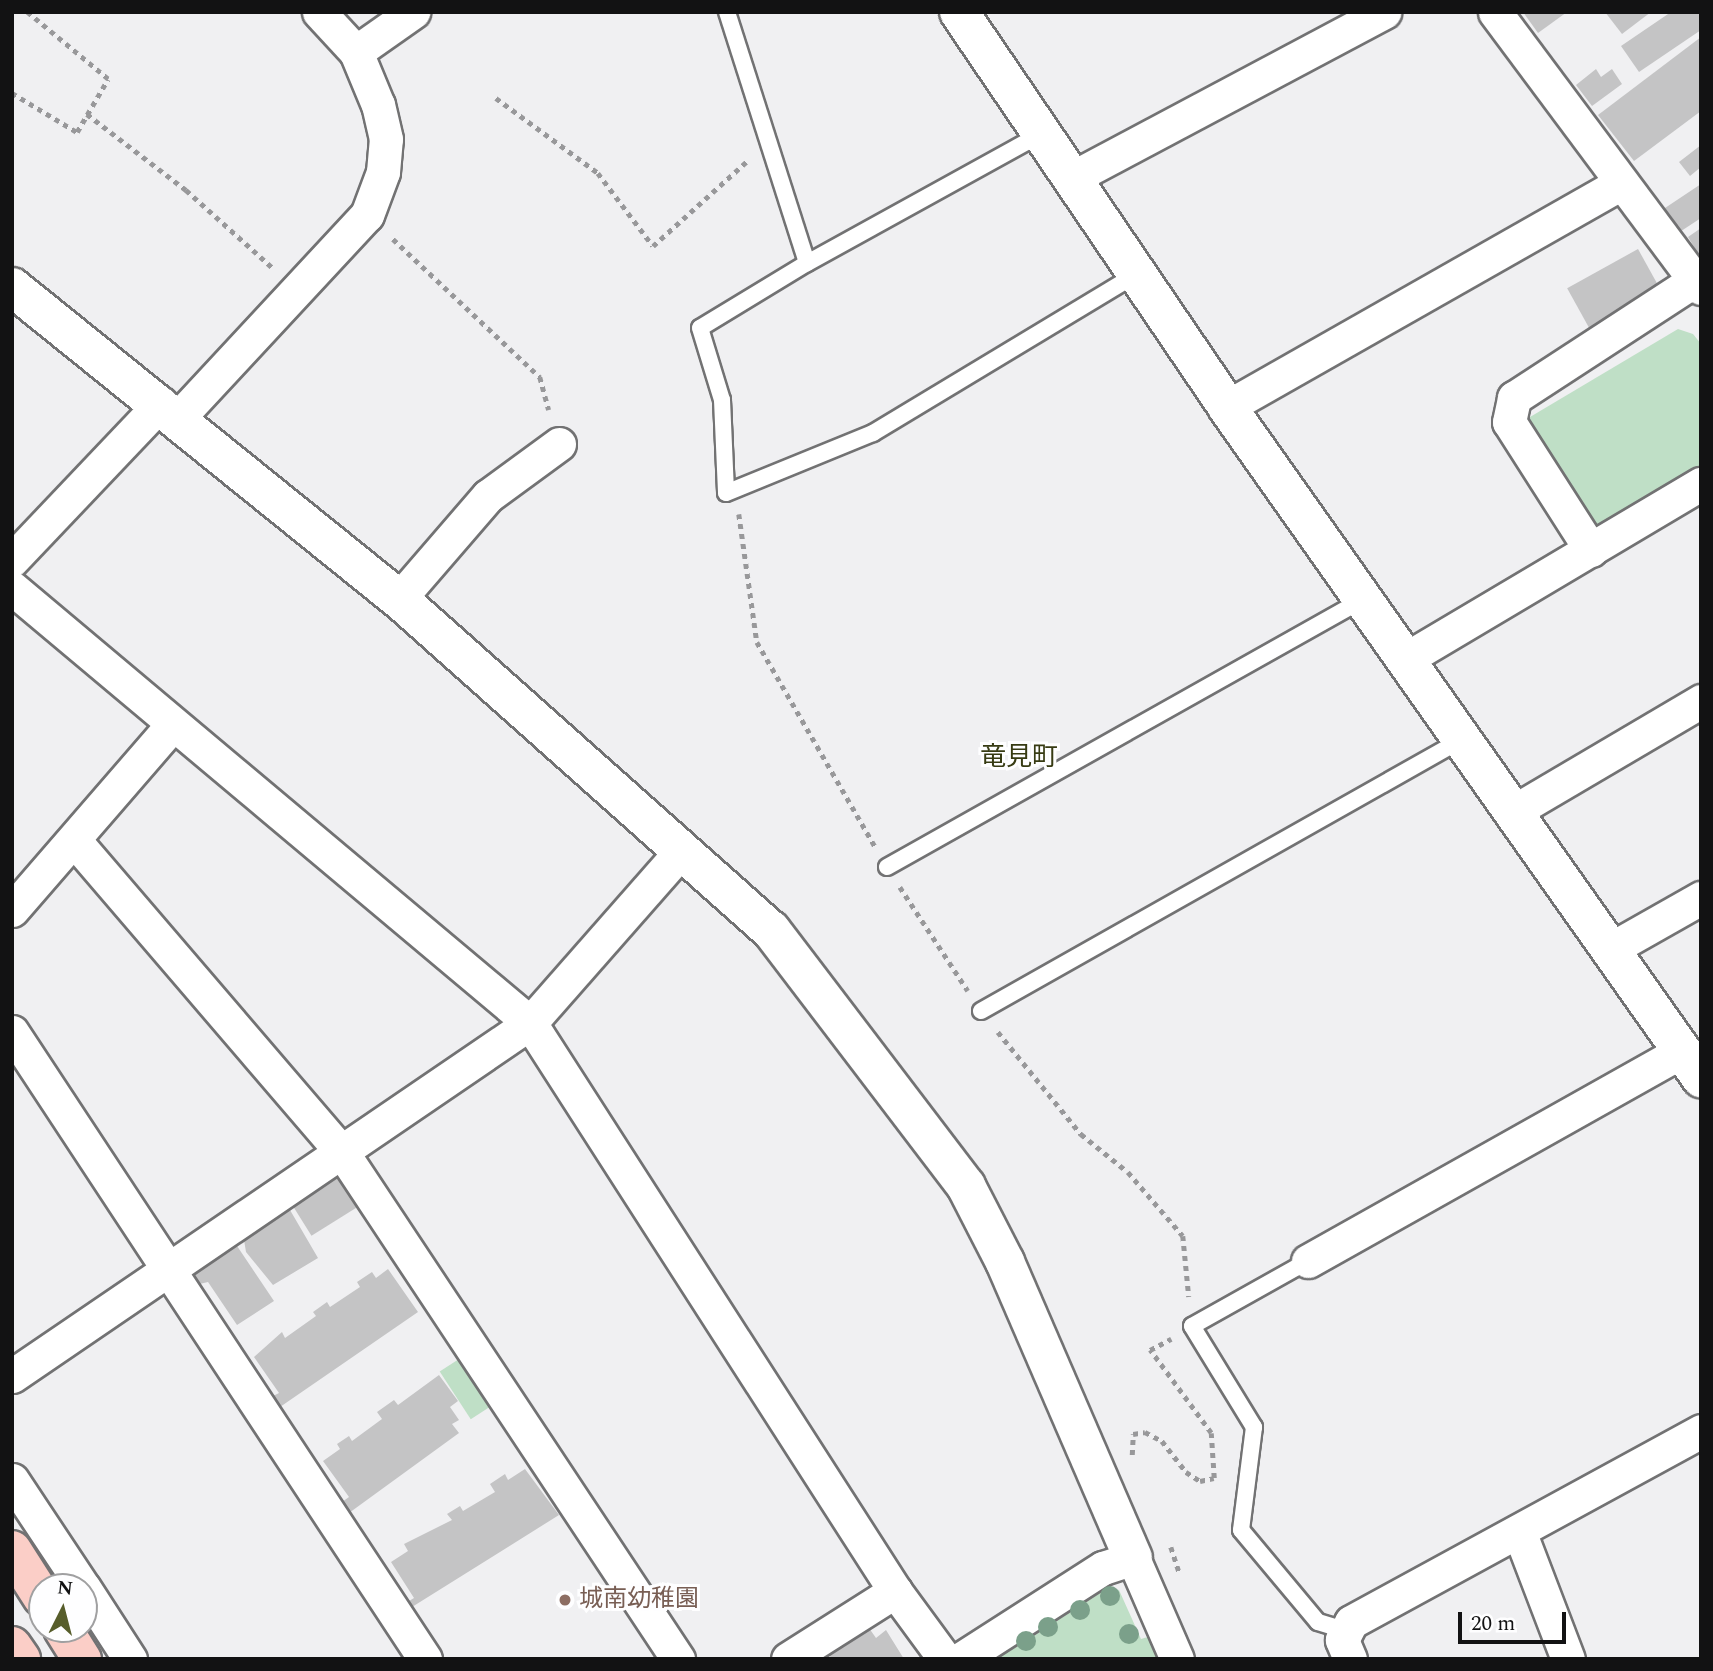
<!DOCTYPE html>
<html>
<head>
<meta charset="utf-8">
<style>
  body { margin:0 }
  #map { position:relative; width:1713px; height:1671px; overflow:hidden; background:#f0f0f2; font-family:Spectral,"Noto Sans JP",serif }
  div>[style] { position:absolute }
  .green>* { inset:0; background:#bfdfc6; transform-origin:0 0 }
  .building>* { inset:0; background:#c4c4c5; transform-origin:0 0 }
  .path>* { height:4.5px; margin-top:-2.25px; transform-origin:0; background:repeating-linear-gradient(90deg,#98989a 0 5px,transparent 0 10px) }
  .roads { filter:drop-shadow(2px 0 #727273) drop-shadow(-2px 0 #727273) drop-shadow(0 2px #727273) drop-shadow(0 -2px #727273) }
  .service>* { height:16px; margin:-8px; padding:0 8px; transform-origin:8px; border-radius:8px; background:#fff }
  .minor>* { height:33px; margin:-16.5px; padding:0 16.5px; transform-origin:16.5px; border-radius:16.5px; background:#fff }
  .tertiary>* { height:38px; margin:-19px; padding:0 19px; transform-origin:19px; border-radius:19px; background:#fff }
  .trunk>* { height:38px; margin:-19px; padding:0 19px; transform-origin:19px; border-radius:19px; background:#fbcec7 }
  .trees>* { width:20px; height:20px; margin:-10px; border-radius:50%; background:#7ba08a }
  .dots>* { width:19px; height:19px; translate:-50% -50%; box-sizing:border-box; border:4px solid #fefeff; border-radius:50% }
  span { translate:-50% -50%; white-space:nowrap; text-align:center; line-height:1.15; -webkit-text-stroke:6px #fefeff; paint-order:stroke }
  .education-label { font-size:24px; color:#785e54 }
  .left { translate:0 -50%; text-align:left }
  .neighbourhood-label { font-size:26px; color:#373b13 }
  .frame { position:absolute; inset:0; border:14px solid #121213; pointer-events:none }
  .north { position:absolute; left:28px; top:1573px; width:70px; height:70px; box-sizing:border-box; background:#fefeff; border:2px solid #a0a0a1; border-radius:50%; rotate:6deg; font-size:19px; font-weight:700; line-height:28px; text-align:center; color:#121213 }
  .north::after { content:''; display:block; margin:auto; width:24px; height:32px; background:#575d2b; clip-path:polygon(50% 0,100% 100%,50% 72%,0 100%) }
  .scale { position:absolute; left:1458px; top:1612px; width:108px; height:32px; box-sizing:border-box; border:4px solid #121213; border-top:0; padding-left:9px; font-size:21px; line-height:24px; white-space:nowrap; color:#121213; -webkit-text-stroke:5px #fefeff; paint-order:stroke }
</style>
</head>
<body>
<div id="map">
  <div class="green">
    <div style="clip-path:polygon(1678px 329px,1693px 334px,1701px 344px,1701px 476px,1597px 537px,1528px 435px,1530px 417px)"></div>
    <div style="left:459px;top:1359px;width:57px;height:23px;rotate:57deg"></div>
    <div style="clip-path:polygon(1107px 1588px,1119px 1590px,1141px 1639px,1151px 1636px,1161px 1659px,983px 1659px)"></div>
  </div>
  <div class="building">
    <div style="clip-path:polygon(1523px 12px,1567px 12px,1538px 33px)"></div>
    <div style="clip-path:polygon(1605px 12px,1651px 12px,1622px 34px)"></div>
    <div style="clip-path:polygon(1671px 12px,1701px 12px,1701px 30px,1639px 72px,1621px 46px)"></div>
    <div style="clip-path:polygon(1701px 37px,1701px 111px,1634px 161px,1598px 115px)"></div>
    <div style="clip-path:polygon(1596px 69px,1601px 77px,1612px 69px,1622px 84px,1592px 106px,1576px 85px)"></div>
    <div style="clip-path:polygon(1701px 145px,1701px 167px,1690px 176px,1679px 162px)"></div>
    <div style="clip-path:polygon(1701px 184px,1701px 218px,1672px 237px,1656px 214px)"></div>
    <div style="clip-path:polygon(1701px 228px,1701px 254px,1699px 255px,1688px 237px)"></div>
    <div style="left:1638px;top:249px;width:50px;height:81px;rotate:61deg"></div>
    <div style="left:340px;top:1172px;width:39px;height:58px;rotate:58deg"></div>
    <div style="clip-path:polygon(283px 1198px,318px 1258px,273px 1285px,246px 1252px,244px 1240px,259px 1231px,251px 1218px)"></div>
    <div style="clip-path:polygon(231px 1237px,274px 1301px,237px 1325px,208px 1282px,191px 1286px,190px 1272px)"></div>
    <div style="clip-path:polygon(388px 1269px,418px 1312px,280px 1407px,273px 1396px,279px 1393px,254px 1357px,282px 1332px,285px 1338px,316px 1316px,313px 1312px,327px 1302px,330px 1307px,360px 1287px,357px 1282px,372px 1272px,376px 1278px)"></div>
    <div style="clip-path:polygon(439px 1375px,458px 1401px,450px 1407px,459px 1420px,452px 1424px,459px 1433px,349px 1513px,342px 1502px,349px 1497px,323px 1461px,340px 1449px,337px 1444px,349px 1436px,352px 1441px,382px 1419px,377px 1412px,394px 1400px,398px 1405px)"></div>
    <div style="clip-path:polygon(525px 1469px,559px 1515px,412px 1607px,409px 1601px,414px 1598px,391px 1562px,408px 1551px,404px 1544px,452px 1520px,447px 1514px,460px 1506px,463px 1511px,495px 1492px,490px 1484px,505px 1474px,508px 1480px)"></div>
    <div style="clip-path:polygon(869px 1628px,876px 1638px,886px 1630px,904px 1659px,832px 1659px,829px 1655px)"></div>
  </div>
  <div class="path">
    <div style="left:12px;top:93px;width:76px;rotate:31deg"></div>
    <div style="left:77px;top:132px;width:61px;rotate:-59.7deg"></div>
    <div style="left:108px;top:79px;width:105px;rotate:-140.4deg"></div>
    <div style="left:496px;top:98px;width:127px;rotate:36.3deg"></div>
    <div style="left:598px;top:173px;width:91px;rotate:53deg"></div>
    <div style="left:653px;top:246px;width:127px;rotate:-42.1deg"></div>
    <div style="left:87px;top:114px;width:125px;rotate:37.5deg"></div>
    <div style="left:186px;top:190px;width:117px;rotate:41.9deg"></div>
    <div style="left:393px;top:239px;width:202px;rotate:43.2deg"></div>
    <div style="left:540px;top:377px;width:34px;rotate:75deg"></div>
    <div style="left:739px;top:514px;width:129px;rotate:82deg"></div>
    <div style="left:757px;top:642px;width:236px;rotate:60deg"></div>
    <div style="left:900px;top:887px;width:124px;rotate:56.8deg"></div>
    <div style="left:998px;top:1032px;width:132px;rotate:50.9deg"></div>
    <div style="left:1081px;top:1134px;width:60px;rotate:39deg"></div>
    <div style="left:1128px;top:1172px;width:84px;rotate:49.3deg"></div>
    <div style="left:1183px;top:1236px;width:61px;rotate:84.4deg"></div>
    <div style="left:1132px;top:1455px;width:21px;rotate:-87deg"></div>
    <div style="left:1133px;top:1434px;width:12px;rotate:-9deg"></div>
    <div style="left:1145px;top:1432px;width:19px;rotate:28deg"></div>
    <div style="left:1162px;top:1441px;width:39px;rotate:52deg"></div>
    <div style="left:1186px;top:1472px;width:17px;rotate:33deg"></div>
    <div style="left:1200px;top:1481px;width:14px;rotate:-12deg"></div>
    <div style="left:1214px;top:1478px;width:45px;rotate:-93.8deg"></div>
    <div style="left:1211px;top:1433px;width:103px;rotate:-126.3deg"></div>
    <div style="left:1150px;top:1350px;width:24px;rotate:-28deg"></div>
    <div style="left:1171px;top:1547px;width:26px;rotate:72deg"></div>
  </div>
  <div class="roads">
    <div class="service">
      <div style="left:727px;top:12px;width:263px;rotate:72.3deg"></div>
      <div style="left:1039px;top:135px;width:265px;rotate:151.1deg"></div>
      <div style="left:807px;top:263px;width:125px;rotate:148.7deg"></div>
      <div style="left:700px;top:328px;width:75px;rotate:73deg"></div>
      <div style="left:722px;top:400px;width:93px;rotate:87.5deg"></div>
      <div style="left:726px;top:493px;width:159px;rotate:-22.2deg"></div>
      <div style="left:873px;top:433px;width:308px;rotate:-31.1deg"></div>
      <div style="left:887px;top:867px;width:545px;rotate:-29.34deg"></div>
      <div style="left:981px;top:1011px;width:551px;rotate:-29.45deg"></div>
      <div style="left:1308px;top:1261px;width:133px;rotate:150.7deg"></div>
      <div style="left:1192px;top:1326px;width:119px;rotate:58.5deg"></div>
      <div style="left:1254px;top:1427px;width:104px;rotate:97.2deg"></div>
      <div style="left:1241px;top:1530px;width:120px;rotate:50.1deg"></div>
      <div style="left:1318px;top:1622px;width:30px;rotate:17deg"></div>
    </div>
    <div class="minor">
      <div style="left:319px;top:12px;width:54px;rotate:47.2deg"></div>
      <div style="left:1495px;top:12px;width:344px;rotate:53.3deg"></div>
      <div style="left:1070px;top:179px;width:356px;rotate:-28deg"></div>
      <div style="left:1227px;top:407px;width:452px;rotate:-29.6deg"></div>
      <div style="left:179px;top:417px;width:276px;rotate:-47.1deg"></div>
      <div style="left:367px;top:215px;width:46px;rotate:-69.6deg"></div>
      <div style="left:383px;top:172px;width:33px;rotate:-85deg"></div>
      <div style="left:386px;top:139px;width:35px;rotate:-103deg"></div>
      <div style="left:378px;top:105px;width:57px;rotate:-112.5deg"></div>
      <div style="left:356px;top:52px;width:70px;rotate:-35.1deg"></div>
      <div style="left:1591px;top:550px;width:152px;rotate:-122.6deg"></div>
      <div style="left:1509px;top:422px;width:25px;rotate:-78deg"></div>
      <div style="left:1514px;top:398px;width:223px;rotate:-33.1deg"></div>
      <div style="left:12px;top:560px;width:216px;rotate:-46.5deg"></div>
      <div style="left:12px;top:588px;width:676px;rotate:40.02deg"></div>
      <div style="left:530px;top:1023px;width:675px;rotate:57.27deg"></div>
      <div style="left:895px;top:1591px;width:84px;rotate:53.7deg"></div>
      <div style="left:399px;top:599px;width:136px;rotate:-49.2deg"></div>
      <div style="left:488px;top:496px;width:88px;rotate:-36.2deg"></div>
      <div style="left:1404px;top:660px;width:345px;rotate:-30.7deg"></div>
      <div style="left:1511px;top:813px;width:221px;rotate:-30.5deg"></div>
      <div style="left:74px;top:840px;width:415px;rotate:49.4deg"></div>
      <div style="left:344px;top:1155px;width:605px;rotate:56.47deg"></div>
      <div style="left:12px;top:910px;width:245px;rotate:-49.1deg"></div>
      <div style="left:1609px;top:950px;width:106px;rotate:-29.5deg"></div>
      <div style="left:12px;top:1032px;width:751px;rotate:56.63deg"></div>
      <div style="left:1308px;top:1261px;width:425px;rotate:-29.3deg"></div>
      <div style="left:12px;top:1376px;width:627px;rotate:-34.27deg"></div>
      <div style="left:530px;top:1023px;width:229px;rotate:-48.7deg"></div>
      <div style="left:12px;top:1480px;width:128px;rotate:56.4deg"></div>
      <div style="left:1519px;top:1531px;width:137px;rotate:69.1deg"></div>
      <div style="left:84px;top:1588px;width:85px;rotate:57.1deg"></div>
      <div style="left:788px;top:1659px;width:127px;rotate:-32.4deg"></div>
      <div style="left:961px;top:1659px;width:169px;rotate:-32.7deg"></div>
      <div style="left:1103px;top:1568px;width:32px;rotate:-18deg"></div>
      <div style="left:1133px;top:1558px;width:110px;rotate:66.5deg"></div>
      <div style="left:1350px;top:1659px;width:21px;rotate:-113deg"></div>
      <div style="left:1342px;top:1640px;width:20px;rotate:-63deg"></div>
      <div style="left:1351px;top:1622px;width:399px;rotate:-28.6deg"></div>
    </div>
    <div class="tertiary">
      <div style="left:959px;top:12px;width:477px;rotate:55.8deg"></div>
      <div style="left:1227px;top:407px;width:822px;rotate:54.76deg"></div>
      <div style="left:12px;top:287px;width:497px;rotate:38.9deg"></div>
      <div style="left:399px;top:599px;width:498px;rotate:41.7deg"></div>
      <div style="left:771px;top:930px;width:322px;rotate:52.7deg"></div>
      <div style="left:966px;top:1186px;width:85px;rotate:62.8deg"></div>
      <div style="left:1005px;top:1262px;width:322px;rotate:66.6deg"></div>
    </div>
    <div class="trunk">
      <div style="left:12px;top:1550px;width:56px;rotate:57.4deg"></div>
      <div style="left:63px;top:1629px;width:36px;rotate:58deg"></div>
      <div style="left:12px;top:1646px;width:16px;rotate:55deg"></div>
    </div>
  </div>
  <div class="trees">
    <div style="left:1110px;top:1596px"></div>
    <div style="left:1080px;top:1610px"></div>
    <div style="left:1048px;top:1627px"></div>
    <div style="left:1129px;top:1634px"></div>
    <div style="left:1026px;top:1641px"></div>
  </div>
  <div class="dots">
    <div style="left:565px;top:1600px;background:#8d6e63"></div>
  </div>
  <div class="education-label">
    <span class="left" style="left:579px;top:1600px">城南幼稚園</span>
  </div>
  <div class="neighbourhood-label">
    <span style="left:1019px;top:758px">竜見町</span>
  </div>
  <div class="frame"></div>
  <div class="north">N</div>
  <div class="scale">20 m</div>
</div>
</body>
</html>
